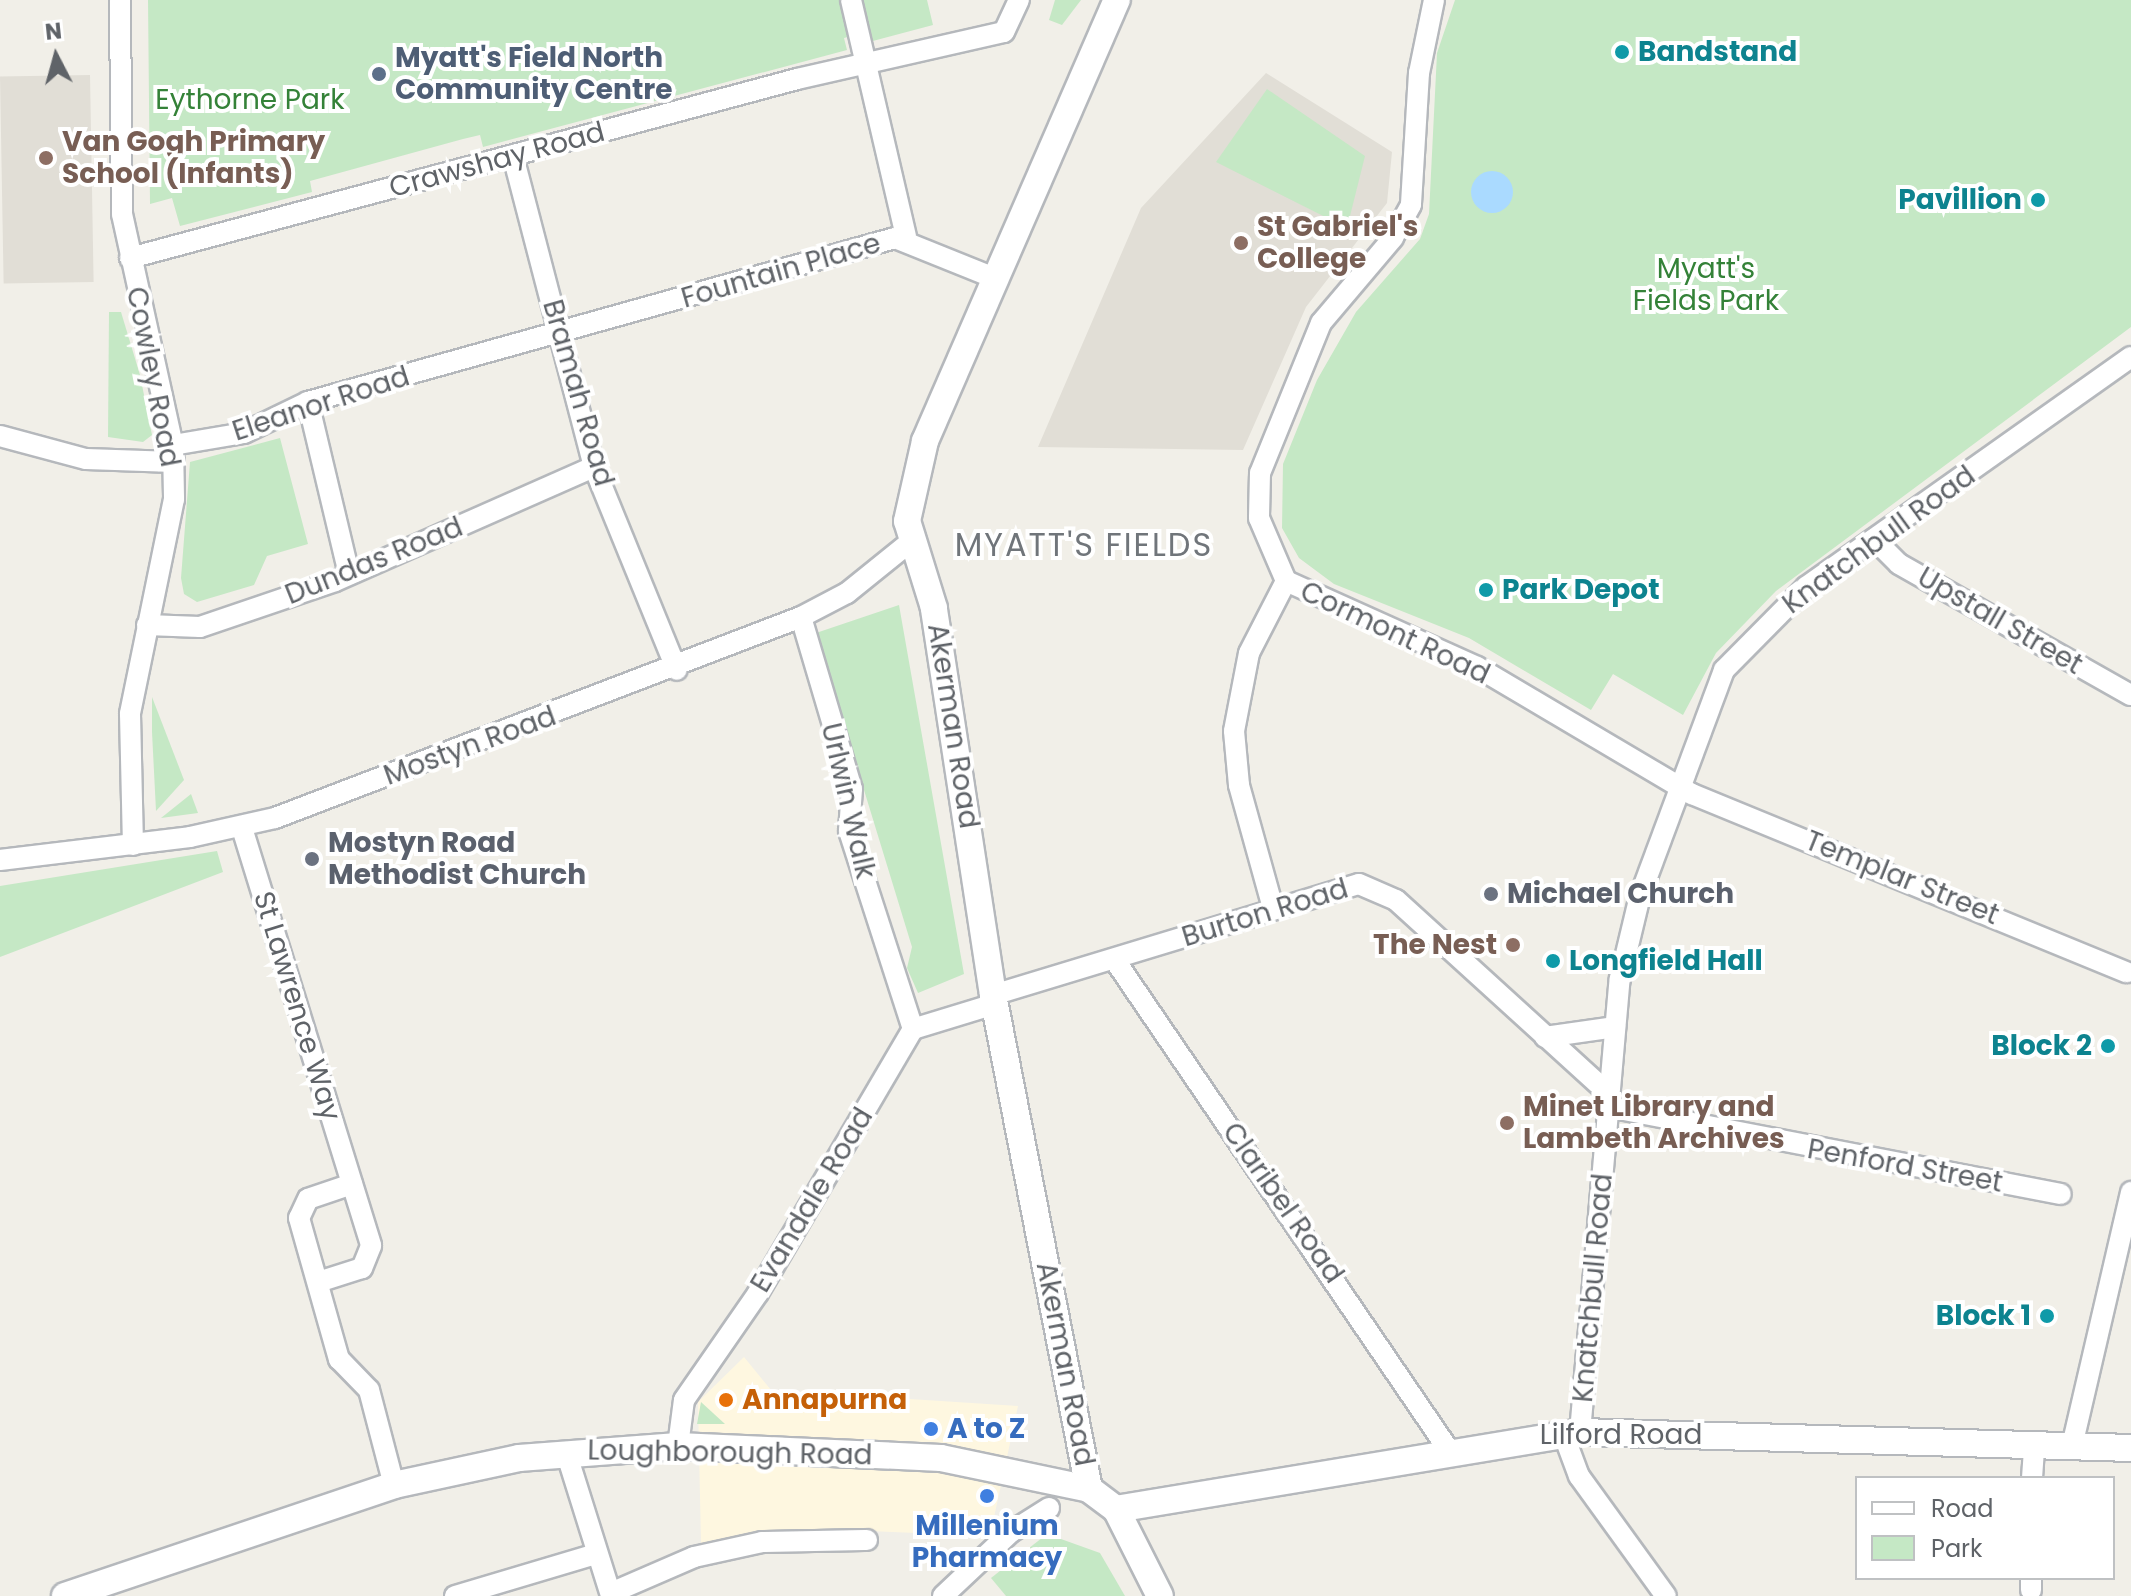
<!DOCTYPE html>
<html>
<head>
<meta charset="utf-8">
<style>
  body { margin:0 }
  #map { position:relative; width:2131px; height:1596px; overflow:hidden; background:#f1efe8; font-family:Poppins,sans-serif }
  div>[style] { position:absolute }
  .commercial>* { inset:0; background:#fef7e0 }
  .education>* { inset:0; background:#e1ded6; transform-origin:0 0 }
  .green>* { inset:0; background:#c5e8c5 }
  .water>* { inset:0; background:#aadaff }
  .round { border-radius:50% }
  .roads { filter:drop-shadow(2px 0 #b5b8bc) drop-shadow(-2px 0 #b5b8bc) drop-shadow(0 2px #b5b8bc) drop-shadow(0 -2px #b5b8bc) }
  .street>* { height:20px; margin:-10px; padding:0 10px; transform-origin:10px; border-radius:10px; background:#fff }
  .secondary>* { height:26px; margin:-13px; padding:0 13px; transform-origin:13px; border-radius:13px; background:#fff }
  .dots>* { width:22px; height:22px; translate:-50% -50%; box-sizing:border-box; border:4px solid #fff; border-radius:50% }
  span { translate:-50% -50%; white-space:nowrap; text-align:center; line-height:1.15; -webkit-text-stroke:8px #fff; paint-order:stroke }
  .culture-label { font-size:28px; color:#0d838f; font-weight:700 }
  .left { translate:0 -50%; text-align:left }
  .right { translate:-100% -50%; text-align:right }
  .service-label { font-size:28px; color:#4e5e75; font-weight:700 }
  .park-label { font-size:28px; color:#348238 }
  .education-label { font-size:28px; color:#785e54; font-weight:700 }
  .street-label { font-size:28px; color:#5f6368 }
  .worship-label { font-size:28px; color:#5b616d; font-weight:700 }
  .food-label { font-size:28px; color:#c56008; font-weight:700 }
  .shop-label { font-size:28px; color:#366cbe; font-weight:700 }
  .quarter-label { font-size:32px; color:#70757a; letter-spacing:2px }
  .legend { position:absolute; left:1855px; top:1476px; width:260px; height:104px; box-sizing:border-box; background:#fff; border:2px solid #bfc1c3; margin:0; padding:10px 14px; list-style:none; font-size:24px; color:#5f6368 }
  .legend li { display:flex; align-items:center; gap:16px; height:40px }
  .legend b { width:40px; border:2px solid #bfc1c3 }
  .north { position:absolute; left:16px; top:16px; width:80px; height:80px; -webkit-text-stroke:6px #fff; paint-order:stroke; rotate:354deg; font-size:22px; font-weight:700; line-height:32px; text-align:center; color:#5f6368 }
  .north::after { content:''; display:block; margin:auto; width:28px; height:36px; background:#5f6368; clip-path:polygon(50% 0,100% 100%,50% 72%,0 100%) }
</style>
</head>
<body>
<div id="map">
  <div class="commercial">
    <div style="clip-path:polygon(744px 1357px,771px 1390px,1018px 1406px,990px 1536px,819px 1529px,701px 1543px,698px 1402px)"></div>
  </div>
  <div class="education">
    <div style="clip-path:polygon(1266px 73px,1392px 152px,1387px 203px,1306px 307px,1243px 450px,1038px 447px,1141px 208px)"></div>
    <div style="left:90px;top:75px;width:207px;height:90px;rotate:89deg"></div>
  </div>
  <div class="green">
    <div style="clip-path:polygon(148px 0,927px 0,933px 25px,869px 42px,866px 32px,844px 38px,847px 50px,483px 147px,480px 135px,463px 139px,310px 181px,312px 192px,180px 226px,172px 198px,150px 204px)"></div>
    <div style="clip-path:polygon(1055px 0,1081px 0,1062px 25px,1049px 20px)"></div>
    <div style="clip-path:polygon(1455px 0,2131px 0,2131px 327px,1776px 591px,1716px 653px,1683px 715px,1613px 674px,1591px 710px,1469px 638px,1334px 584px,1299px 558px,1282px 528px,1283px 464px,1317px 380px,1356px 312px,1420px 239px,1429px 214px,1437px 53px)"></div>
    <div style="clip-path:polygon(1267px 89px,1365px 156px,1347px 228px,1216px 162px)"></div>
    <div style="clip-path:polygon(109px 312px,121px 312px,140px 375px,152px 435px,143px 442px,108px 437px)"></div>
    <div style="clip-path:polygon(280px 438px,308px 544px,267px 556px,254px 585px,197px 602px,184px 594px,181px 578px,190px 462px)"></div>
    <div style="clip-path:polygon(899px 605px,964px 974px,918px 993px,907px 968px,912px 947px,816px 633px)"></div>
    <div style="clip-path:polygon(152px 697px,184px 780px,156px 811px,152px 732px)"></div>
    <div style="clip-path:polygon(191px 794px,198px 813px,161px 818px)"></div>
    <div style="clip-path:polygon(217px 851px,223px 872px,0 957px,0 886px)"></div>
    <div style="clip-path:polygon(701px 1402px,725px 1424px,697px 1424px)"></div>
    <div style="clip-path:polygon(1047px 1534px,1100px 1553px,1125px 1596px,1006px 1596px,991px 1578px)"></div>
  </div>
  <div class="water">
    <div class="round" style="left:1471px;top:171px;width:42px;height:42px"></div>
  </div>
  <div class="roads">
    <div class="street">
      <div style="left:120px;top:0;width:214px;rotate:89.5deg"></div>
      <div style="left:122px;top:214px;width:237px;rotate:77.6deg"></div>
      <div style="left:173px;top:445px;width:54px;rotate:88.9deg"></div>
      <div style="left:174px;top:499px;width:219px;rotate:101.6deg"></div>
      <div style="left:130px;top:714px;width:131px;rotate:88.7deg"></div>
      <div style="left:851px;top:0;width:243px;rotate:76.9deg"></div>
      <div style="left:1434px;top:0;width:75px;rotate:101.6deg"></div>
      <div style="left:1419px;top:73px;width:132px;rotate:93.5deg"></div>
      <div style="left:1411px;top:205px;width:38px;rotate:119deg"></div>
      <div style="left:1393px;top:238px;width:111px;rotate:130.3deg"></div>
      <div style="left:1321px;top:323px;width:162px;rotate:112.1deg"></div>
      <div style="left:1260px;top:473px;width:45px;rotate:91.3deg"></div>
      <div style="left:1259px;top:518px;width:69px;rotate:66.8deg"></div>
      <div style="left:1286px;top:581px;width:209px;rotate:24.2deg"></div>
      <div style="left:1477px;top:667px;width:250px;rotate:30.6deg"></div>
      <div style="left:1692px;top:794px;width:470px;rotate:22.3deg"></div>
      <div style="left:513px;top:156px;width:321px;rotate:75.4deg"></div>
      <div style="left:594px;top:467px;width:219px;rotate:67.8deg"></div>
      <div style="left:130px;top:258px;width:691px;rotate:-15.02deg"></div>
      <div style="left:797px;top:79px;width:212px;rotate:-12.8deg"></div>
      <div style="left:1004px;top:32px;width:35px;rotate:-65deg"></div>
      <div style="left:308px;top:402px;width:177px;rotate:76.6deg"></div>
      <div style="left:0;top:436px;width:89px;rotate:15deg"></div>
      <div style="left:86px;top:459px;width:88px;rotate:2deg"></div>
      <div style="left:173px;top:445px;width:72px;rotate:-9.6deg"></div>
      <div style="left:244px;top:433px;width:71px;rotate:-25.8deg"></div>
      <div style="left:308px;top:402px;width:609px;rotate:-15.61deg"></div>
      <div style="left:895px;top:238px;width:110px;rotate:21.9deg"></div>
      <div style="left:1874px;top:539px;width:35px;rotate:45deg"></div>
      <div style="left:1899px;top:564px;width:266px;rotate:29.5deg"></div>
      <div style="left:801px;top:617px;width:179px;rotate:73.5deg"></div>
      <div style="left:852px;top:789px;width:42px;rotate:94.1deg"></div>
      <div style="left:849px;top:831px;width:208px;rotate:72.1deg"></div>
      <div style="left:147px;top:625px;width:53px;rotate:2.2deg"></div>
      <div style="left:200px;top:627px;width:143px;rotate:-18.8deg"></div>
      <div style="left:335px;top:581px;width:283px;rotate:-23.8deg"></div>
      <div style="left:242px;top:828px;width:437px;rotate:72.8deg"></div>
      <div style="left:371px;top:1246px;width:24px;rotate:112deg"></div>
      <div style="left:362px;top:1268px;width:46px;rotate:162.3deg"></div>
      <div style="left:0;top:860px;width:191px;rotate:-6.9deg"></div>
      <div style="left:190px;top:837px;width:87px;rotate:-12.6deg"></div>
      <div style="left:275px;top:818px;width:563px;rotate:-20.91deg"></div>
      <div style="left:801px;top:617px;width:52px;rotate:-27.6deg"></div>
      <div style="left:847px;top:593px;width:80px;rotate:-38.9deg"></div>
      <div style="left:1273px;top:908px;width:128px;rotate:-105.5deg"></div>
      <div style="left:1239px;top:785px;width:54px;rotate:-95.3deg"></div>
      <div style="left:1234px;top:731px;width:79px;rotate:-79.1deg"></div>
      <div style="left:1249px;top:653px;width:81px;rotate:-62.8deg"></div>
      <div style="left:1114px;top:959px;width:593px;rotate:55.72deg"></div>
      <div style="left:993px;top:995px;width:382px;rotate:-16.9deg"></div>
      <div style="left:1359px;top:884px;width:40px;rotate:23.4deg"></div>
      <div style="left:1396px;top:900px;width:288px;rotate:42.3deg"></div>
      <div style="left:1545px;top:1037px;width:71px;rotate:-8.1deg"></div>
      <div style="left:1609px;top:1107px;width:460px;rotate:10.9deg"></div>
      <div style="left:352px;top:1184px;width:46px;rotate:161.2deg"></div>
      <div style="left:308px;top:1199px;width:21px;rotate:115deg"></div>
      <div style="left:299px;top:1218px;width:147px;rotate:74.2deg"></div>
      <div style="left:339px;top:1359px;width:43px;rotate:45.9deg"></div>
      <div style="left:369px;top:1390px;width:98px;rotate:75.3deg"></div>
      <div style="left:1580px;top:1432px;width:455px;rotate:-85deg"></div>
      <div style="left:1620px;top:979px;width:85px;rotate:-76.5deg"></div>
      <div style="left:1640px;top:896px;width:241px;rotate:-69.6deg"></div>
      <div style="left:1724px;top:670px;width:117px;rotate:-45.3deg"></div>
      <div style="left:1806px;top:587px;width:398px;rotate:-35.3deg"></div>
      <div style="left:1563px;top:1433px;width:46px;rotate:69.6deg"></div>
      <div style="left:1579px;top:1476px;width:148px;rotate:54.1deg"></div>
      <div style="left:678px;top:1446px;width:46px;rotate:-82.6deg"></div>
      <div style="left:684px;top:1400px;width:130px;rotate:-55.3deg"></div>
      <div style="left:758px;top:1293px;width:306px;rotate:-59.6deg"></div>
      <div style="left:913px;top:1029px;width:86px;rotate:-17deg"></div>
      <div style="left:2072px;top:1446px;width:261px;rotate:-76.9deg"></div>
      <div style="left:566px;top:1452px;width:151px;rotate:72.6deg"></div>
      <div style="left:2032px;top:1478px;width:32px;rotate:-86deg"></div>
      <div style="left:2031px;top:1590px;width:12px;rotate:-90deg"></div>
      <div style="left:611px;top:1593px;width:90px;rotate:-23.4deg"></div>
      <div style="left:694px;top:1557px;width:70px;rotate:-12.4deg"></div>
      <div style="left:762px;top:1542px;width:105px;rotate:-1.1deg"></div>
      <div style="left:455px;top:1596px;width:147px;rotate:-16.6deg"></div>
      <div style="left:943px;top:1596px;width:93px;rotate:-43.3deg"></div>
      <div style="left:1011px;top:1532px;width:45px;rotate:-32.3deg"></div>
    </div>
    <div class="secondary">
      <div style="left:1089px;top:1489px;width:503px;rotate:-101deg"></div>
      <div style="left:993px;top:995px;width:391px;rotate:-98.7deg"></div>
      <div style="left:934px;top:608px;width:91px;rotate:-107.2deg"></div>
      <div style="left:907px;top:521px;width:82px;rotate:-77.3deg"></div>
      <div style="left:925px;top:441px;width:481px;rotate:-66.5deg"></div>
      <div style="left:1116px;top:1509px;width:470px;rotate:-9.4deg"></div>
      <div style="left:1580px;top:1432px;width:551px;rotate:1.66deg"></div>
      <div style="left:65px;top:1596px;width:347px;rotate:-18.6deg"></div>
      <div style="left:394px;top:1485px;width:128px;rotate:-12.2deg"></div>
      <div style="left:519px;top:1458px;width:159px;rotate:-4.3deg"></div>
      <div style="left:678px;top:1446px;width:263px;rotate:2.6deg"></div>
      <div style="left:941px;top:1458px;width:151px;rotate:11.8deg"></div>
      <div style="left:1089px;top:1489px;width:34px;rotate:37deg"></div>
      <div style="left:1116px;top:1509px;width:97px;rotate:63.2deg"></div>
    </div>
  </div>
  <div class="dots">
    <div style="left:1622px;top:52px;background:#0f9aa8"></div>
    <div style="left:379px;top:74px;background:#5c6f8a"></div>
    <div style="left:46px;top:158px;background:#8d6e63"></div>
    <div style="left:2038px;top:200px;background:#0f9aa8"></div>
    <div style="left:1241px;top:243px;background:#8d6e63"></div>
    <div style="left:1486px;top:590px;background:#0f9aa8"></div>
    <div style="left:312px;top:859px;background:#6b7280"></div>
    <div style="left:1491px;top:894px;background:#6b7280"></div>
    <div style="left:1513px;top:945px;background:#8d6e63"></div>
    <div style="left:1553px;top:961px;background:#0f9aa8"></div>
    <div style="left:2108px;top:1046px;background:#0f9aa8"></div>
    <div style="left:1507px;top:1123px;background:#8d6e63"></div>
    <div style="left:2047px;top:1316px;background:#0f9aa8"></div>
    <div style="left:726px;top:1400px;background:#e8710a"></div>
    <div style="left:931px;top:1429px;background:#3f7fe0"></div>
    <div style="left:987px;top:1496px;background:#3f7fe0"></div>
  </div>
  <div class="culture-label">
    <span class="left" style="left:1638px;top:52px">Bandstand</span>
    <span class="right" style="left:2022px;top:200px">Pavillion</span>
    <span class="left" style="left:1502px;top:590px">Park Depot</span>
    <span class="left" style="left:1569px;top:961px">Longfield Hall</span>
    <span class="right" style="left:2092px;top:1046px">Block 2</span>
    <span class="right" style="left:2031px;top:1316px">Block 1</span>
  </div>
  <div class="service-label">
    <span class="left" style="left:395px;top:74px">Myatt's Field North<br>Community Centre</span>
  </div>
  <div class="park-label">
    <span style="left:250px;top:100px">Eythorne Park</span>
    <span style="left:1706px;top:285px">Myatt's<br>Fields Park</span>
  </div>
  <div class="education-label">
    <span class="left" style="left:62px;top:158px">Van Gogh Primary<br>School (Infants)</span>
    <span class="left" style="left:1257px;top:243px">St Gabriel's<br>College</span>
    <span class="right" style="left:1497px;top:945px">The Nest</span>
    <span class="left" style="left:1523px;top:1123px">Minet Library and<br>Lambeth Archives</span>
  </div>
  <div class="street-label">
    <span style="left:497px;top:160px;rotate:-15deg">Crawshay Road</span>
    <span style="left:781px;top:271px;rotate:-16deg">Fountain Place</span>
    <span style="left:153px;top:377px;rotate:79deg">Cowley Road</span>
    <span style="left:578px;top:393px;rotate:74deg">Bramah Road</span>
    <span style="left:321px;top:404px;rotate:-18deg">Eleanor Road</span>
    <span style="left:1879px;top:540px;rotate:-36deg">Knatchbull Road</span>
    <span style="left:374px;top:561px;rotate:-22deg">Dundas Road</span>
    <span style="left:2000px;top:621px;rotate:30deg">Upstall Street</span>
    <span style="left:1395px;top:633px;rotate:25deg">Cormont Road</span>
    <span style="left:953px;top:726px;rotate:81deg">Akerman Road</span>
    <span style="left:470px;top:746px;rotate:-20deg">Mostyn Road</span>
    <span style="left:848px;top:801px;rotate:77deg">Urlwin Walk</span>
    <span style="left:1902px;top:878px;rotate:22deg">Templar Street</span>
    <span style="left:1265px;top:913px;rotate:-17deg">Burton Road</span>
    <span style="left:297px;top:1006px;rotate:73deg">St Lawrence Way</span>
    <span style="left:1905px;top:1166px;rotate:10deg">Penford Street</span>
    <span style="left:812px;top:1200px;rotate:-59deg">Evandale Road</span>
    <span style="left:1283px;top:1203px;rotate:55deg">Claribel Road</span>
    <span style="left:1593px;top:1288px;rotate:-85deg">Knatchbull Road</span>
    <span style="left:1065px;top:1364px;rotate:79deg">Akerman Road</span>
    <span style="left:1621px;top:1435px">Lilford Road</span>
    <span style="left:730px;top:1453px;rotate:1deg">Loughborough Road</span>
  </div>
  <div class="worship-label">
    <span class="left" style="left:328px;top:859px">Mostyn Road<br>Methodist Church</span>
    <span class="left" style="left:1507px;top:894px">Michael Church</span>
  </div>
  <div class="food-label">
    <span class="left" style="left:742px;top:1400px">Annapurna</span>
  </div>
  <div class="shop-label">
    <span class="left" style="left:947px;top:1429px">A to Z</span>
    <span style="left:987px;top:1542px">Millenium<br>Pharmacy</span>
  </div>
  <div class="quarter-label">
    <span style="left:1084px;top:545px">MYATT'S FIELDS</span>
  </div>
  <ul class="legend">
  <li><b style="height:10px;background:#fff"></b>Road</li>
  <li><b style="height:22px;background:#c5e8c5"></b>Park</li>
  </ul>
  <div class="north">N</div>
</div>
</body>
</html>
